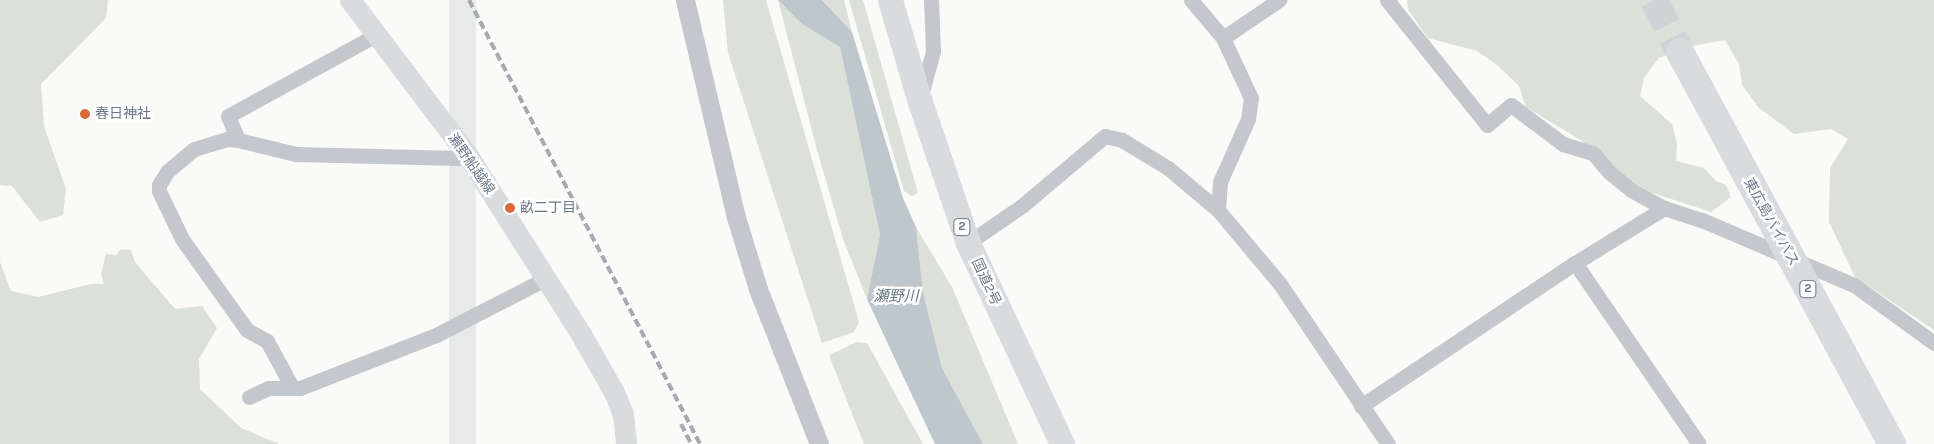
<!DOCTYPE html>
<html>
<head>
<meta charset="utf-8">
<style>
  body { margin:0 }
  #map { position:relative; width:1934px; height:444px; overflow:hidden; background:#fafaf8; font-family:Karla,"Noto Sans JP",sans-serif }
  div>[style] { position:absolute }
  .built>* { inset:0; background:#e8e9e9; transform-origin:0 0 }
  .green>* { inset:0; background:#dbe0d9 }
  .water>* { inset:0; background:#bec7cc }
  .motorway-tunnel>* { height:28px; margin-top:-14px; transform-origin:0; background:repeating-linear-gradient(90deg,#cfd3d6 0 28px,transparent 0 42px) }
  .minor>* { height:15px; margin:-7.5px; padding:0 7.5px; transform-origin:7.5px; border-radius:7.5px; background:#c4c7cb }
  .tertiary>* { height:19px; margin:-9.5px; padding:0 9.5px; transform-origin:9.5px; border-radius:9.5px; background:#c4c7cb }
  .secondary>* { height:21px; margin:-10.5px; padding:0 10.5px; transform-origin:10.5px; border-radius:10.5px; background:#d8dcdf }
  .trunk>* { height:25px; margin:-12.5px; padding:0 12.5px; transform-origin:12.5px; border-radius:12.5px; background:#d8dcdf }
  .motorway>* { height:28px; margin:-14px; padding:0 14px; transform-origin:14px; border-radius:14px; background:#d8dcdf }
  .rail>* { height:4px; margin-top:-2px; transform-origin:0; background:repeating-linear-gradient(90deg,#a5aab0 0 8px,transparent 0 12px) }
  .dots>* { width:14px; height:14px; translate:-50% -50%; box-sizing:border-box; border:2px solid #fff; border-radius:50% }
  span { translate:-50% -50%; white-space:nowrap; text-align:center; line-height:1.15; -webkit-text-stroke:5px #fff; paint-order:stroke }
  .shield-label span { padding:1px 4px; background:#fff; border:1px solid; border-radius:4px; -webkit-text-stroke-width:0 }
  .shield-label { font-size:12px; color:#6b7887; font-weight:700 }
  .poi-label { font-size:14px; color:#6b7887 }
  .left { translate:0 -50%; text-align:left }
  .street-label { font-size:14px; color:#6b7887 }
  .water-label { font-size:15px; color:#677881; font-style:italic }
</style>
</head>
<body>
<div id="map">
  <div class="built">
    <div style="left:449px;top:0;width:27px;height:500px"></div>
  </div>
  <div class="green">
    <div style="clip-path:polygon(0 0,108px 0,106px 18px,41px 84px,44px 126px,66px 189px,63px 215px,40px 222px,12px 186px,0 185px)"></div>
    <div style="clip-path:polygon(723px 0,766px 0,859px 322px,854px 332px,822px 343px,728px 53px)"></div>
    <div style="clip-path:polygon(778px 0,802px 24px,840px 47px,880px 235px,867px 299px,843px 239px,817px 150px)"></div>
    <div style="clip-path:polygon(822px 0,844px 0,852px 32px)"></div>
    <div style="clip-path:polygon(849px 0,863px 0,918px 193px,912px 196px,904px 191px)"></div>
    <div style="clip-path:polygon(1407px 0,1934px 0,1934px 330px,1855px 277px,1829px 222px,1830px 168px,1848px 139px,1831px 129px,1794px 134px,1759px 108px,1742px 85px,1739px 64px,1725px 40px,1687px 47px,1659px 58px,1644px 78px,1640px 96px,1672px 124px,1677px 144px,1676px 161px,1704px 168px,1716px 181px,1726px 185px,1731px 197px,1711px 212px,1650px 192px,1621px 175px,1582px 141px,1526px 107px,1519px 86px,1497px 65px,1477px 51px,1428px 38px,1408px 10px)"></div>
    <div style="clip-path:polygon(916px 227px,952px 287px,1018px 444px,983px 444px,942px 368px,923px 293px)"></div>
    <div style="clip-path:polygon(121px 249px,131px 250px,135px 262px,175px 309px,202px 306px,217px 328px,199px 359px,200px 389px,241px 428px,279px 444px,0 444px,0 262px,11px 291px,38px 297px,91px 284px,104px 284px,101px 274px,106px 254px,116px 255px)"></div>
    <div style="clip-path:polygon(857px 342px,867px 343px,923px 444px,864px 444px,829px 355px)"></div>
  </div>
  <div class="water">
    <div style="clip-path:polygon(778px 0,822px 0,852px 32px,903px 198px,916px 227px,923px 293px,942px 368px,983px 444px,935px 444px,895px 359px,867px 299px,880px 235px,840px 47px,802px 24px)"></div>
  </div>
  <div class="motorway-tunnel">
    <div style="left:1654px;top:0;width:58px;rotate:63.4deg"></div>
  </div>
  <div class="minor">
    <div style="left:1191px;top:0;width:50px;rotate:49.9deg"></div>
    <div style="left:1223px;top:38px;width:66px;rotate:65deg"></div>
    <div style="left:1251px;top:98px;width:21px;rotate:98deg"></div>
    <div style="left:1248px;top:119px;width:69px;rotate:114deg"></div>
    <div style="left:1220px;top:182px;width:28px;rotate:94deg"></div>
    <div style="left:1218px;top:210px;width:97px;rotate:50deg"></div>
    <div style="left:1280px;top:284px;width:193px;rotate:56deg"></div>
    <div style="left:1387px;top:0;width:160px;rotate:51.3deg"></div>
    <div style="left:1487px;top:125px;width:31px;rotate:-40deg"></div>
    <div style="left:1511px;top:105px;width:65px;rotate:36.9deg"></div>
    <div style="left:1563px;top:144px;width:31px;rotate:17deg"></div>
    <div style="left:1593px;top:153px;width:25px;rotate:50deg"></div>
    <div style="left:1609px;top:172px;width:28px;rotate:39deg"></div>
    <div style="left:1631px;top:190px;width:38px;rotate:29deg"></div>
    <div style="left:374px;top:36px;width:166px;rotate:151.3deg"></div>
    <div style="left:228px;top:116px;width:26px;rotate:67deg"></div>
    <div style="left:238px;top:140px;width:60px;rotate:13.6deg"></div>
    <div style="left:296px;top:154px;width:162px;rotate:1.4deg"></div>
    <div style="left:458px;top:158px;width:10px;rotate:-24deg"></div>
    <div style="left:1223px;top:38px;width:68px;rotate:-34.2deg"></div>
    <div style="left:920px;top:99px;width:50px;rotate:-74.8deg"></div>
    <div style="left:933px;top:51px;width:51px;rotate:-92.2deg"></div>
    <div style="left:238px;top:140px;width:11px;rotate:-175deg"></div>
    <div style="left:227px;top:139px;width:34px;rotate:163deg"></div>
    <div style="left:194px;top:149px;width:35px;rotate:140deg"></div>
    <div style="left:167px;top:172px;width:15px;rotate:122deg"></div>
    <div style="left:159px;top:185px;width:6px;rotate:90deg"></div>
    <div style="left:159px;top:191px;width:53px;rotate:64.4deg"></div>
    <div style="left:182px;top:239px;width:112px;rotate:54.5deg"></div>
    <div style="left:247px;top:330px;width:23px;rotate:29deg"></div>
    <div style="left:267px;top:341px;width:52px;rotate:61.5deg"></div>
    <div style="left:968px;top:243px;width:67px;rotate:-34.6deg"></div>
    <div style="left:1023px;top:205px;width:107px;rotate:-40.1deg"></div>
    <div style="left:1105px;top:136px;width:17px;rotate:13deg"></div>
    <div style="left:1122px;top:140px;width:54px;rotate:31.3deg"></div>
    <div style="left:1168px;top:168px;width:65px;rotate:40deg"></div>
    <div style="left:1575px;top:263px;width:219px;rotate:55.6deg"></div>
    <div style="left:249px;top:397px;width:21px;rotate:-25deg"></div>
    <div style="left:268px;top:388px;width:32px"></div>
    <div style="left:300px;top:388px;width:146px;rotate:-21.3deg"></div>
    <div style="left:436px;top:335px;width:123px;rotate:-27.2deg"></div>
    <div style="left:1361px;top:406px;width:257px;rotate:-33.8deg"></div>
    <div style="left:1575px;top:263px;width:105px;rotate:-31.7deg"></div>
    <div style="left:1664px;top:208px;width:40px;rotate:18deg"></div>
    <div style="left:1702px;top:220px;width:165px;rotate:23.2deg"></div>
    <div style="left:1854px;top:285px;width:99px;rotate:35.9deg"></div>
  </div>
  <div class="tertiary">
    <div style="left:685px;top:0;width:223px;rotate:76.8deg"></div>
    <div style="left:736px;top:217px;width:75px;rotate:73deg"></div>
    <div style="left:758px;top:289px;width:167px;rotate:68.5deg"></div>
  </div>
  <div class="secondary">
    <div style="left:350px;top:0;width:193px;rotate:52.8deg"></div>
    <div style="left:467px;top:154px;width:215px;rotate:57.7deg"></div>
    <div style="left:582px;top:336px;width:64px;rotate:60.3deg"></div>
    <div style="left:614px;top:392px;width:24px;rotate:68deg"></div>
    <div style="left:623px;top:414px;width:30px;rotate:84deg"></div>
  </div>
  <div class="trunk">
    <div style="left:890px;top:0;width:106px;rotate:73.6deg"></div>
    <div style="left:920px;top:102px;width:149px;rotate:71.2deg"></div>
    <div style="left:968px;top:243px;width:222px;rotate:64.9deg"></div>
  </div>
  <div class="motorway">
    <div style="left:1680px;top:52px;width:446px;rotate:61.6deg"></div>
  </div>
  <div class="rail">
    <div style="left:469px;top:0;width:500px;rotate:62.51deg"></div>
    <div style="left:681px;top:424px;width:22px;rotate:63deg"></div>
  </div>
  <div class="dots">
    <div style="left:85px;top:114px;background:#d96939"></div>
    <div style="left:510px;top:208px;background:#d96939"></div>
  </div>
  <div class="shield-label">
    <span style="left:962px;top:227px">2</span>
    <span style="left:1808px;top:289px">2</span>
  </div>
  <div class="poi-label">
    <span class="left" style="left:95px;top:114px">春日神社</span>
    <span class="left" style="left:520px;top:208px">畝二丁目</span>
  </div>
  <div class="street-label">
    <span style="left:471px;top:164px;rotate:55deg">瀬野船越線</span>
    <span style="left:1771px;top:222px;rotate:61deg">東広島バイパス</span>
    <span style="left:986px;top:282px;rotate:65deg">国道2号</span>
  </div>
  <div class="water-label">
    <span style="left:896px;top:297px">瀬野川</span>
  </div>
</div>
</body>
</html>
